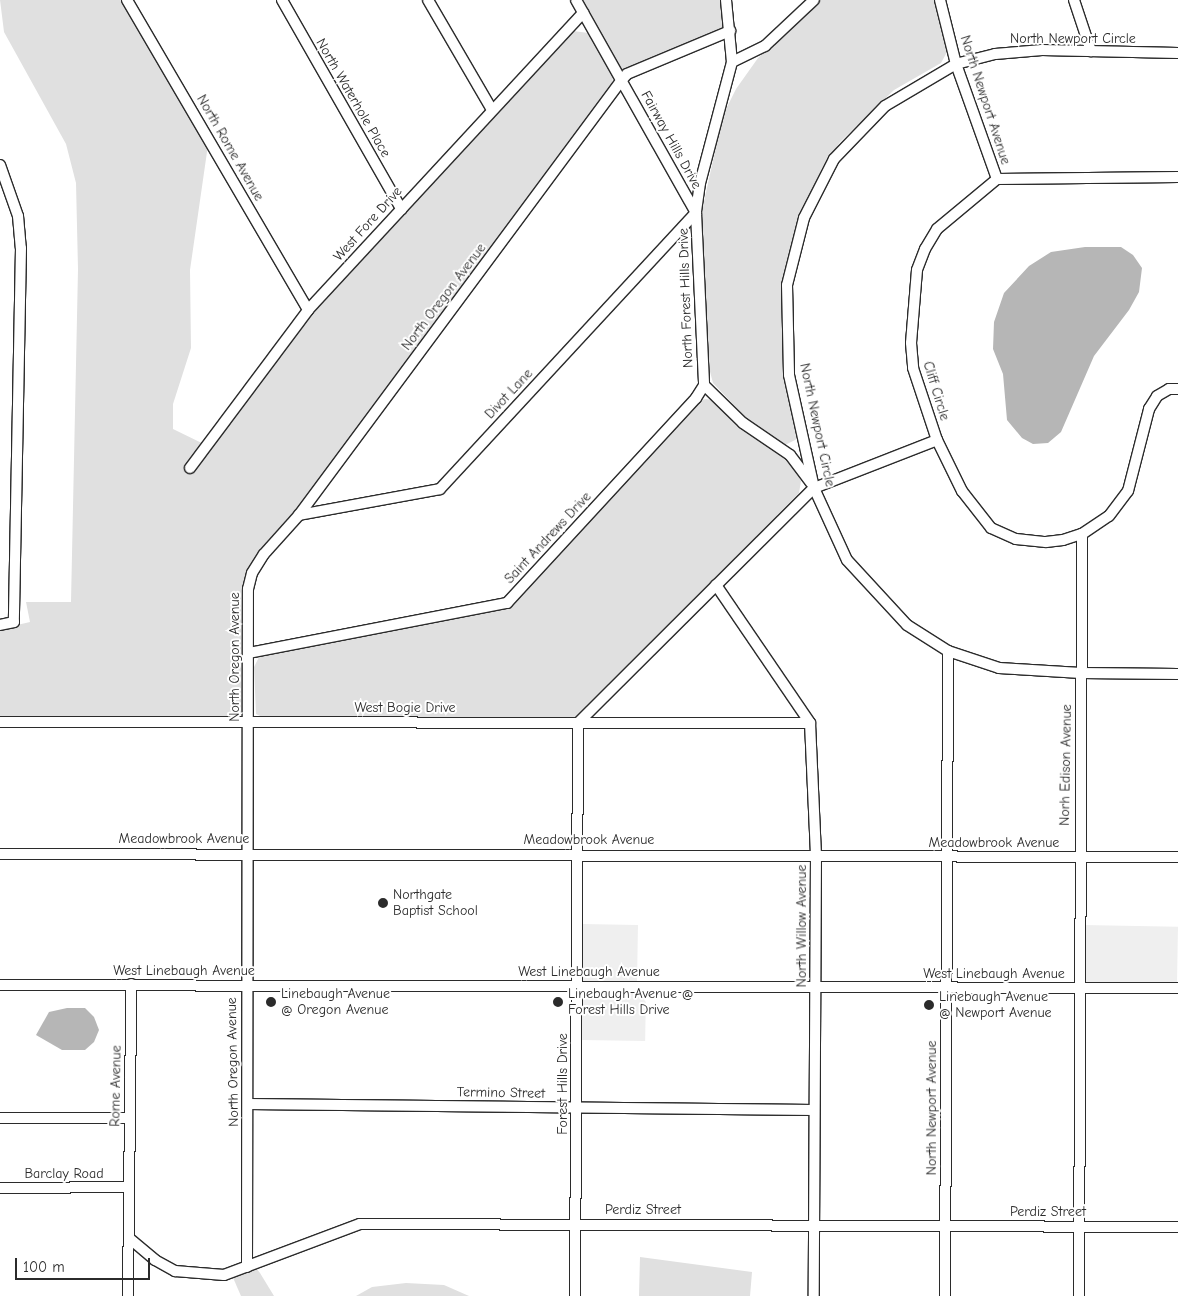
<!DOCTYPE html>
<html>
<head>
<meta charset="utf-8">
<style>
  body { margin:0 }
  #map { position:relative; width:1178px; height:1296px; overflow:hidden; background:#fff; font-family:"Comic Neue",sans-serif }
  div>[style] { position:absolute }
  .built>* { inset:0; background:#efefef; transform-origin:0 0 }
  .green>* { inset:0; background:#e0e0e0 }
  .water>* { inset:0; background:#b6b6b6 }
  .roads { filter:drop-shadow(1px 0 #2b2b2b) drop-shadow(-1px 0 #2b2b2b) drop-shadow(0 1px #2b2b2b) drop-shadow(0 -1px #2b2b2b) }
  .minor>* { height:10px; margin:-5px; padding:0 5px; transform-origin:5px; border-radius:5px; background:#fff }
  .dots>* { width:14px; height:14px; translate:-50% -50%; box-sizing:border-box; border:2px solid #fff; border-radius:50% }
  span { translate:-50% -50%; white-space:nowrap; text-align:center; line-height:1.15; -webkit-text-stroke:4px #fff; paint-order:stroke }
  .street-label { font-size:14px; color:#2b2b2b }
  .poi-label { font-size:14px; color:#2b2b2b }
  .left { translate:0 -50%; text-align:left }
  .scale { position:absolute; left:15px; top:1258px; width:135px; height:22px; box-sizing:border-box; border:2px solid #2b2b2b; border-top:0; padding-left:6px; font-size:15px; line-height:18px; white-space:nowrap; color:#2b2b2b; -webkit-text-stroke:4px #fff; paint-order:stroke }
</style>
</head>
<body>
<div id="map">
  <div class="built">
    <div style="left:582px;top:924px;width:56px;height:57px;rotate:1deg"></div>
    <div style="left:1083px;top:925px;width:95px;height:57px;rotate:1deg"></div>
    <div style="left:582px;top:991px;width:64px;height:49px;rotate:1deg"></div>
  </div>
  <div class="green">
    <div style="clip-path:polygon(0 0,123px 0,208px 145px,190px 270px,191px 348px,173px 404px,173px 429px,212px 448px,329px 292px,573px 31px,589px 33px,613px 75px,612px 90px,246px 575px,245px 712px,238px 717px,0 718px,0 629px,30px 622px,26px 602px,71px 602px,78px 269px,76px 183px,66px 144px,4px 32px)"></div>
    <div style="clip-path:polygon(583px 0,723px 0,727px 30px,626px 72px,620px 68px)"></div>
    <div style="clip-path:polygon(820px 0,936px 0,947px 52px,941px 63px,894px 90px,840px 142px,822px 168px,802px 214px,788px 260px,786px 363px,797px 439px,785px 445px,751px 423px,713px 383px,708px 364px,701px 215px,723px 115px,736px 89px,758px 58px)"></div>
    <div style="clip-path:polygon(706px 399px,712px 400px,794px 467px,801px 481px,799px 493px,578px 717px,266px 719px,256px 714px,254px 667px,260px 655px,512px 604px,697px 401px)"></div>
    <div style="clip-path:polygon(640px 1257px,752px 1272px,750px 1296px,639px 1296px)"></div>
    <div style="clip-path:polygon(253px 1264px,260px 1273px,274px 1296px,241px 1296px,231px 1273px)"></div>
    <div style="clip-path:polygon(406px 1283px,444px 1285px,469px 1296px,356px 1296px,372px 1287px)"></div>
  </div>
  <div class="water">
    <div style="clip-path:polygon(1085px 247px,1121px 247px,1133px 255px,1142px 268px,1139px 292px,1129px 310px,1094px 356px,1061px 432px,1048px 443px,1033px 444px,1022px 438px,1007px 420px,1003px 374px,993px 349px,994px 322px,1004px 293px,1029px 266px,1051px 252px)"></div>
    <div style="clip-path:polygon(67px 1008px,85px 1008px,94px 1017px,99px 1030px,94px 1042px,85px 1050px,62px 1050px,36px 1035px,49px 1012px)"></div>
  </div>
  <div class="roads">
    <div class="minor">
      <div style="left:127px;top:0;width:359px;rotate:59.7deg"></div>
      <div style="left:282px;top:0;width:241px;rotate:60.3deg"></div>
      <div style="left:428px;top:0;width:127px;rotate:59.8deg"></div>
      <div style="left:726px;top:0;width:62px;rotate:84.5deg"></div>
      <div style="left:732px;top:62px;width:125px;rotate:104.8deg"></div>
      <div style="left:700px;top:183px;width:30px;rotate:98deg"></div>
      <div style="left:696px;top:213px;width:172px;rotate:87.3deg"></div>
      <div style="left:704px;top:385px;width:54px;rotate:44.3deg"></div>
      <div style="left:743px;top:423px;width:57px;rotate:34.2deg"></div>
      <div style="left:790px;top:455px;width:35px;rotate:53deg"></div>
      <div style="left:940px;top:0;width:66px;rotate:76deg"></div>
      <div style="left:956px;top:64px;width:122px;rotate:70.4deg"></div>
      <div style="left:1074px;top:0;width:54px;rotate:71.6deg"></div>
      <div style="left:1178px;top:53px;width:136px;rotate:-178.7deg"></div>
      <div style="left:1042px;top:50px;width:47px;rotate:175.1deg"></div>
      <div style="left:995px;top:54px;width:40px;rotate:165.6deg"></div>
      <div style="left:956px;top:64px;width:82px;rotate:149.4deg"></div>
      <div style="left:885px;top:106px;width:74px;rotate:133.9deg"></div>
      <div style="left:834px;top:159px;width:66px;rotate:117deg"></div>
      <div style="left:804px;top:218px;width:69px;rotate:104.2deg"></div>
      <div style="left:787px;top:285px;width:90px;rotate:88.7deg"></div>
      <div style="left:789px;top:375px;width:116px;rotate:77.5deg"></div>
      <div style="left:814px;top:488px;width:79px;rotate:65.4deg"></div>
      <div style="left:847px;top:560px;width:88px;rotate:47.3deg"></div>
      <div style="left:907px;top:625px;width:49px;rotate:32.4deg"></div>
      <div style="left:948px;top:651px;width:54px;rotate:18.4deg"></div>
      <div style="left:999px;top:668px;width:82px;rotate:3.5deg"></div>
      <div style="left:1081px;top:673px;width:97px;rotate:0.6deg"></div>
      <div style="left:732px;top:62px;width:37px;rotate:-26deg"></div>
      <div style="left:765px;top:46px;width:67px;rotate:-43.2deg"></div>
      <div style="left:0;top:165px;width:54px;rotate:70.6deg"></div>
      <div style="left:18px;top:216px;width:32px;rotate:85deg"></div>
      <div style="left:21px;top:248px;width:374px;rotate:91.1deg"></div>
      <div style="left:14px;top:622px;width:14px;rotate:168deg"></div>
      <div style="left:1178px;top:177px;width:181px;rotate:179.4deg"></div>
      <div style="left:997px;top:179px;width:78px;rotate:140.2deg"></div>
      <div style="left:937px;top:229px;width:23px;rotate:121deg"></div>
      <div style="left:925px;top:249px;width:22px;rotate:111deg"></div>
      <div style="left:917px;top:270px;width:73px;rotate:94.7deg"></div>
      <div style="left:911px;top:343px;width:25px;rotate:85deg"></div>
      <div style="left:913px;top:368px;width:76px;rotate:71.6deg"></div>
      <div style="left:937px;top:440px;width:57px;rotate:63.9deg"></div>
      <div style="left:962px;top:491px;width:47px;rotate:51.9deg"></div>
      <div style="left:991px;top:528px;width:27px;rotate:24deg"></div>
      <div style="left:1016px;top:539px;width:30px;rotate:6deg"></div>
      <div style="left:1046px;top:542px;width:17px;rotate:-7deg"></div>
      <div style="left:1063px;top:540px;width:20px;rotate:-18deg"></div>
      <div style="left:1082px;top:534px;width:32px;rotate:-34deg"></div>
      <div style="left:1109px;top:516px;width:31px;rotate:-53deg"></div>
      <div style="left:1128px;top:491px;width:85px;rotate:-75.6deg"></div>
      <div style="left:1149px;top:409px;width:15px;rotate:-58deg"></div>
      <div style="left:1157px;top:396px;width:14px;rotate:-30deg"></div>
      <div style="left:1169px;top:389px;width:9px"></div>
      <div style="left:190px;top:468px;width:197px;rotate:-53.2deg"></div>
      <div style="left:308px;top:310px;width:405px;rotate:-47.2deg"></div>
      <div style="left:299px;top:515px;width:143px;rotate:-10.4deg"></div>
      <div style="left:440px;top:489px;width:376px;rotate:-47.2deg"></div>
      <div style="left:696px;top:213px;width:244px;rotate:-119.4deg"></div>
      <div style="left:716px;top:585px;width:167px;rotate:55.7deg"></div>
      <div style="left:810px;top:723px;width:132px;rotate:87.4deg"></div>
      <div style="left:816px;top:855px;width:441px;rotate:90.3deg"></div>
      <div style="left:249px;top:653px;width:263px;rotate:-11deg"></div>
      <div style="left:507px;top:603px;width:279px;rotate:-47.3deg"></div>
      <div style="left:696px;top:398px;width:15px;rotate:-58deg"></div>
      <div style="left:0;top:722px;width:810px;rotate:0.07deg"></div>
      <div style="left:0;top:854px;width:1178px;rotate:0.15deg"></div>
      <div style="left:0;top:985px;width:1178px;rotate:0.15deg"></div>
      <div style="left:248px;top:1104px;width:566px;rotate:0.61deg"></div>
      <div style="left:0;top:1118px;width:129px"></div>
      <div style="left:0;top:1188px;width:128px;rotate:-0.4deg"></div>
      <div style="left:129px;top:1238px;width:34px;rotate:40deg"></div>
      <div style="left:155px;top:1260px;width:23px;rotate:29deg"></div>
      <div style="left:175px;top:1271px;width:49px;rotate:4.7deg"></div>
      <div style="left:224px;top:1275px;width:145px;rotate:-20.6deg"></div>
      <div style="left:360px;top:1224px;width:818px;rotate:0.21deg"></div>
      <div style="left:247px;top:1267px;width:678px;rotate:-89.92deg"></div>
      <div style="left:248px;top:589px;width:16px;rotate:-76deg"></div>
      <div style="left:252px;top:573px;width:22px;rotate:-58deg"></div>
      <div style="left:264px;top:554px;width:52px;rotate:-48.1deg"></div>
      <div style="left:299px;top:515px;width:540px;rotate:-53.43deg"></div>
      <div style="left:621px;top:81px;width:9px;rotate:-49deg"></div>
      <div style="left:627px;top:74px;width:112px;rotate:-22.7deg"></div>
      <div style="left:128px;top:1296px;width:312px;rotate:-89.4deg"></div>
      <div style="left:575px;top:1296px;width:573px;rotate:-89.7deg"></div>
      <div style="left:578px;top:723px;width:333px;rotate:-44.9deg"></div>
      <div style="left:814px;top:488px;width:132px;rotate:-21.3deg"></div>
      <div style="left:945px;top:1296px;width:645px;rotate:-89.73deg"></div>
      <div style="left:1079px;top:1296px;width:762px;rotate:-89.77deg"></div>
    </div>
  </div>
  <div class="dots">
    <div style="left:383px;top:903px;background:#2b2b2b"></div>
    <div style="left:271px;top:1002px;background:#2b2b2b"></div>
    <div style="left:558px;top:1002px;background:#2b2b2b"></div>
    <div style="left:929px;top:1005px;background:#2b2b2b"></div>
  </div>
  <div class="street-label">
    <span style="left:1073px;top:39px">North Newport Circle</span>
    <span style="left:353px;top:98px;rotate:60deg">North Waterhole Place</span>
    <span style="left:985px;top:100px;rotate:72deg">North Newport Avenue</span>
    <span style="left:671px;top:140px;rotate:61deg">Fairway Hills Drive</span>
    <span style="left:230px;top:148px;rotate:60deg">North Rome Avenue</span>
    <span style="left:368px;top:224px;rotate:-48deg">West Fore Drive</span>
    <span style="left:444px;top:297px;rotate:-53deg">North Oregon Avenue</span>
    <span style="left:686px;top:298px;rotate:-92deg">North Forest Hills Drive</span>
    <span style="left:936px;top:391px;rotate:73deg">Cliff Circle</span>
    <span style="left:509px;top:394px;rotate:-47deg">Divot Lane</span>
    <span style="left:817px;top:425px;rotate:78deg">North Newport Circle</span>
    <span style="left:548px;top:538px;rotate:-47deg">Saint Andrews Drive</span>
    <span style="left:235px;top:657px;rotate:-90deg">North Oregon Avenue</span>
    <span style="left:405px;top:708px">West Bogie Drive</span>
    <span style="left:1066px;top:765px;rotate:-89deg">Norh Edison Avenue</span>
    <span style="left:184px;top:839px">Meadowbrook Avenue</span>
    <span style="left:589px;top:840px">Meadowbrook Avenue</span>
    <span style="left:994px;top:843px">Meadowbrook Avenue</span>
    <span style="left:802px;top:926px;rotate:-90deg">North Willow Avenue</span>
    <span style="left:184px;top:971px">West Linebaugh Avenue</span>
    <span style="left:589px;top:972px">West Linebaugh Avenue</span>
    <span style="left:994px;top:974px">West Linebaugh Avenue</span>
    <span style="left:233px;top:1062px;rotate:-91deg">North Oregon Avenue</span>
    <span style="left:563px;top:1084px;rotate:-90deg">Forest Hills Drive</span>
    <span style="left:116px;top:1086px;rotate:-89deg">Rome Avenue</span>
    <span style="left:501px;top:1093px;rotate:1deg">Termino Street</span>
    <span style="left:932px;top:1108px;rotate:-90deg">North Newport Avenue</span>
    <span style="left:64px;top:1174px">Barclay Road</span>
    <span style="left:643px;top:1210px">Perdiz Street</span>
    <span style="left:1048px;top:1212px">Perdiz Street</span>
  </div>
  <div class="poi-label">
    <span class="left" style="left:393px;top:903px">Northgate<br>Baptist School</span>
    <span class="left" style="left:281px;top:1002px">Linebaugh Avenue<br>@ Oregon Avenue</span>
    <span class="left" style="left:568px;top:1002px">Linebaugh Avenue @<br>Forest Hills Drive</span>
    <span class="left" style="left:939px;top:1005px">Linebaugh Avenue<br>@ Newport Avenue</span>
  </div>
  <div class="scale">100 m</div>
</div>
</body>
</html>
